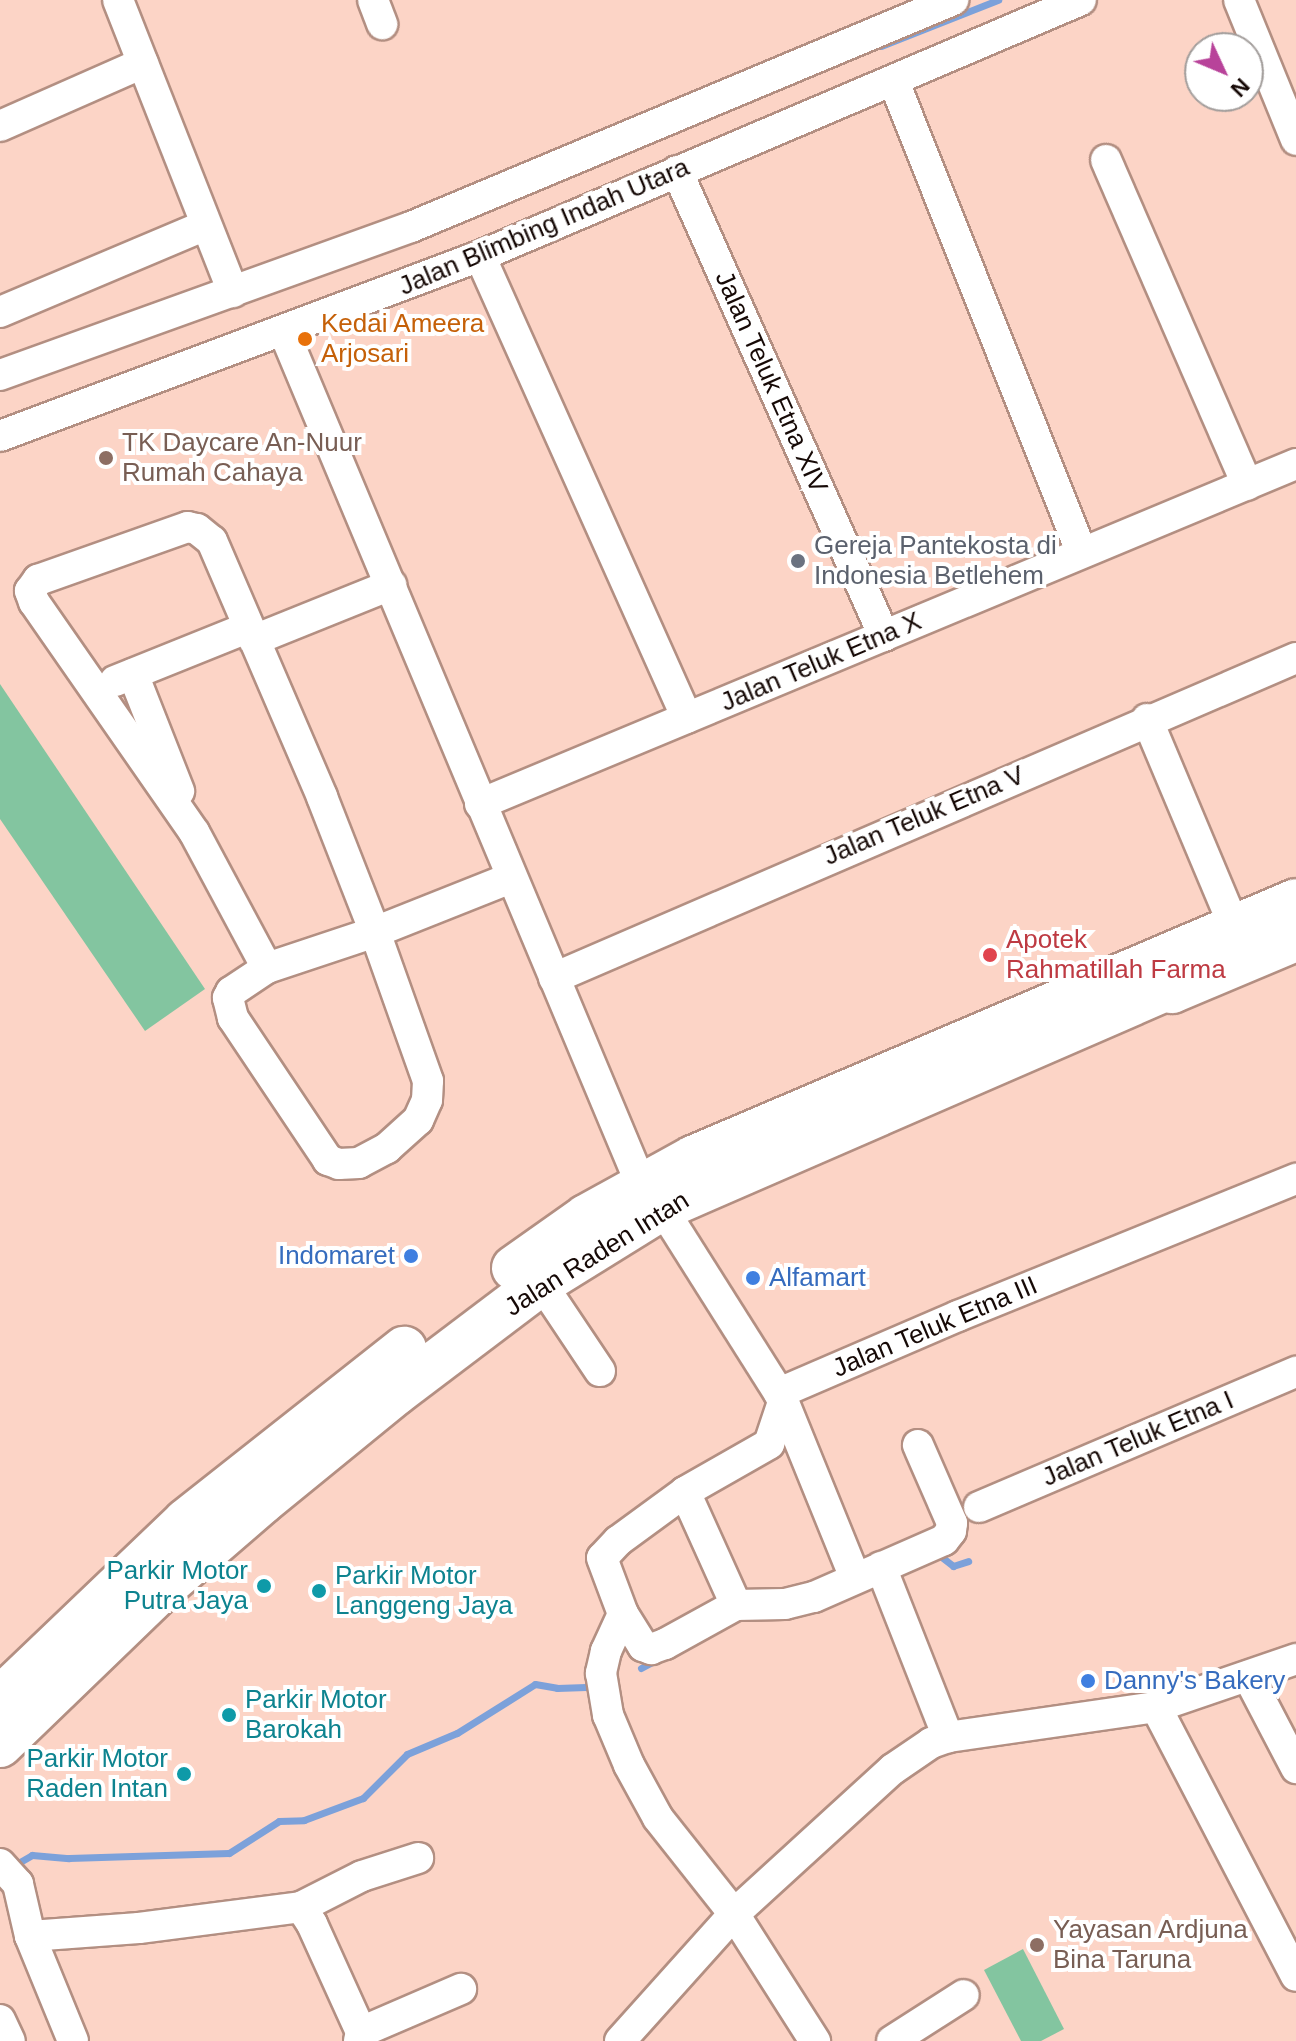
<!DOCTYPE html>
<html>
<head>
<meta charset="utf-8">
<style>
  body { margin:0 }
  #map { position:relative; width:1296px; height:2041px; overflow:hidden; background:#fcd4c6; font-family:Arial,sans-serif }
  div>[style] { position:absolute }
  .green>* { inset:0; background:#83c5a0 }
  .stream>* { height:7px; margin:-3.5px; padding:0 3.5px; transform-origin:3.5px; border-radius:3.5px; background:#7ca1da }
  .roads { filter:drop-shadow(2px 0 #b38f82) drop-shadow(-2px 0 #b38f82) drop-shadow(0 2px #b38f82) drop-shadow(0 -2px #b38f82) }
  .minor>* { height:30px; margin:-15px; padding:0 15px; transform-origin:15px; border-radius:15px; background:#fff }
  .highway>* { height:44px; margin:-22px; padding:0 22px; transform-origin:22px; border-radius:22px; background:#fff }
  .dots>* { width:22px; height:22px; translate:-50% -50%; box-sizing:border-box; border:4px solid #fff; border-radius:50% }
  span { translate:-50% -50%; white-space:nowrap; text-align:center; line-height:1.15; -webkit-text-stroke:8px #fff; paint-order:stroke }
  .street-label { font-size:26px; color:#160906 }
  .food-label { font-size:26px; color:#c56008 }
  .left { translate:0 -50%; text-align:left }
  .education-label { font-size:26px; color:#785e54 }
  .worship-label { font-size:26px; color:#5b616d }
  .health-label { font-size:26px; color:#be3a42 }
  .shop-label { font-size:26px; color:#366cbe }
  .right { translate:-100% -50%; text-align:right }
  .culture-label { font-size:26px; color:#0d838f }
  .north { position:absolute; left:1184px; top:32px; width:80px; height:80px; box-sizing:border-box; background:#fff; border:2px solid #a29d9b; border-radius:50%; rotate:134deg; font-size:22px; font-weight:700; line-height:32px; text-align:center; color:#160906 }
  .north::after { content:''; display:block; margin:auto; width:28px; height:36px; background:#b8439a; clip-path:polygon(50% 0,100% 100%,50% 72%,0 100%) }
</style>
</head>
<body>
<div id="map">
  <div class="green">
    <div style="clip-path:polygon(0 684px,205px 989px,145px 1031px,0 819px)"></div>
    <div style="clip-path:polygon(1023px 1949px,1064px 2029px,1041px 2041px,1021px 2041px,984px 1970px)"></div>
  </div>
  <div class="stream">
    <div style="left:881px;top:46px;width:126px;rotate:-21.5deg"></div>
    <div style="left:935px;top:1557px;width:4px;rotate:-27deg"></div>
    <div style="left:939px;top:1555px;width:18px;rotate:38deg"></div>
    <div style="left:953px;top:1566px;width:16px;rotate:-18deg"></div>
    <div style="left:641px;top:1668px;width:17px;rotate:-28deg"></div>
    <div style="left:13px;top:1866px;width:22px;rotate:-30deg"></div>
    <div style="left:32px;top:1855px;width:37px;rotate:5deg"></div>
    <div style="left:69px;top:1858px;width:160px;rotate:-1.8deg"></div>
    <div style="left:229px;top:1853px;width:59px;rotate:-32.6deg"></div>
    <div style="left:279px;top:1821px;width:25px;rotate:-2deg"></div>
    <div style="left:304px;top:1820px;width:63px;rotate:-20.4deg"></div>
    <div style="left:363px;top:1798px;width:62px;rotate:-45deg"></div>
    <div style="left:407px;top:1754px;width:54px;rotate:-22.8deg"></div>
    <div style="left:457px;top:1733px;width:92px;rotate:-32.1deg"></div>
    <div style="left:535px;top:1684px;width:22px;rotate:10deg"></div>
    <div style="left:557px;top:1688px;width:29px;rotate:-2deg"></div>
  </div>
  <div class="roads">
    <div class="minor">
      <div style="left:118px;top:0;width:314px;rotate:68.5deg"></div>
      <div style="left:373px;top:0;width:26px;rotate:69deg"></div>
      <div style="left:1239px;top:0;width:151px;rotate:67.8deg"></div>
      <div style="left:894px;top:82px;width:505px;rotate:68.26deg"></div>
      <div style="left:0;top:126px;width:156px;rotate:-23.8deg"></div>
      <div style="left:1106px;top:160px;width:354px;rotate:66.5deg"></div>
      <div style="left:677px;top:171px;width:509px;rotate:66deg"></div>
      <div style="left:480px;top:256px;width:506px;rotate:65.87deg"></div>
      <div style="left:0;top:312px;width:221px;rotate:-22.9deg"></div>
      <div style="left:284px;top:332px;width:924px;rotate:67.27deg"></div>
      <div style="left:0;top:375px;width:437px;rotate:-19.8deg"></div>
      <div style="left:411px;top:227px;width:588px;rotate:-22.72deg"></div>
      <div style="left:0;top:436px;width:513px;rotate:-20.56deg"></div>
      <div style="left:480px;top:256px;width:653px;rotate:-23.07deg"></div>
      <div style="left:254px;top:640px;width:148px;rotate:-21.9deg"></div>
      <div style="left:133px;top:674px;width:126px;rotate:68.5deg"></div>
      <div style="left:115px;top:681px;width:144px;rotate:-21.9deg"></div>
      <div style="left:1147px;top:719px;width:225px;rotate:67.2deg"></div>
      <div style="left:480px;top:804px;width:884px;rotate:-22.62deg"></div>
      <div style="left:267px;top:968px;width:154px;rotate:-118.2deg"></div>
      <div style="left:194px;top:832px;width:280px;rotate:-124.8deg"></div>
      <div style="left:34px;top:602px;width:12px;rotate:-110deg"></div>
      <div style="left:30px;top:591px;width:14px;rotate:-54deg"></div>
      <div style="left:38px;top:580px;width:159px;rotate:-19.5deg"></div>
      <div style="left:188px;top:527px;width:9px;rotate:13deg"></div>
      <div style="left:197px;top:529px;width:19px;rotate:39deg"></div>
      <div style="left:212px;top:541px;width:279px;rotate:66.7deg"></div>
      <div style="left:322px;top:797px;width:145px;rotate:68.6deg"></div>
      <div style="left:375px;top:932px;width:158px;rotate:70.4deg"></div>
      <div style="left:428px;top:1081px;width:19px;rotate:93deg"></div>
      <div style="left:427px;top:1100px;width:22px;rotate:114deg"></div>
      <div style="left:418px;top:1120px;width:42px;rotate:137.9deg"></div>
      <div style="left:387px;top:1148px;width:32px;rotate:152deg"></div>
      <div style="left:359px;top:1163px;width:20px;rotate:177deg"></div>
      <div style="left:339px;top:1164px;width:12px;rotate:-160deg"></div>
      <div style="left:328px;top:1160px;width:171px;rotate:-123.8deg"></div>
      <div style="left:233px;top:1018px;width:21px;rotate:-104deg"></div>
      <div style="left:228px;top:998px;width:7px;rotate:-63deg"></div>
      <div style="left:231px;top:992px;width:43px;rotate:-33.7deg"></div>
      <div style="left:267px;top:968px;width:114px;rotate:-18.4deg"></div>
      <div style="left:375px;top:932px;width:146px;rotate:-21.7deg"></div>
      <div style="left:554px;top:978px;width:808px;rotate:-23.33deg"></div>
      <div style="left:662px;top:1208px;width:219px;rotate:57.7deg"></div>
      <div style="left:779px;top:1393px;width:195px;rotate:-23.3deg"></div>
      <div style="left:958px;top:1316px;width:365px;rotate:-22.1deg"></div>
      <div style="left:541px;top:1283px;width:106px;rotate:56.2deg"></div>
      <div style="left:782px;top:1398px;width:194px;rotate:67.9deg"></div>
      <div style="left:784px;top:1399px;width:47px;rotate:108.4deg"></div>
      <div style="left:769px;top:1444px;width:97px;rotate:150.3deg"></div>
      <div style="left:685px;top:1492px;width:83px;rotate:143.8deg"></div>
      <div style="left:618px;top:1541px;width:23px;rotate:133deg"></div>
      <div style="left:602px;top:1558px;width:60px;rotate:69.4deg"></div>
      <div style="left:623px;top:1614px;width:38px;rotate:58deg"></div>
      <div style="left:643px;top:1646px;width:9px;rotate:21deg"></div>
      <div style="left:651px;top:1649px;width:15px;rotate:-20deg"></div>
      <div style="left:665px;top:1644px;width:81px;rotate:-28.8deg"></div>
      <div style="left:736px;top:1605px;width:49px;rotate:-1.2deg"></div>
      <div style="left:785px;top:1604px;width:30px;rotate:-14deg"></div>
      <div style="left:814px;top:1597px;width:142px;rotate:-23.7deg"></div>
      <div style="left:944px;top:1540px;width:11px;rotate:-52deg"></div>
      <div style="left:951px;top:1531px;width:8px;rotate:-83deg"></div>
      <div style="left:952px;top:1523px;width:85px;rotate:-113.6deg"></div>
      <div style="left:685px;top:1492px;width:124px;rotate:65.7deg"></div>
      <div style="left:979px;top:1507px;width:345px;rotate:-23.1deg"></div>
      <div style="left:881px;top:1567px;width:183px;rotate:68.5deg"></div>
      <div style="left:623px;top:1614px;width:41px;rotate:114.7deg"></div>
      <div style="left:606px;top:1651px;width:23px;rotate:103deg"></div>
      <div style="left:601px;top:1673px;width:43px;rotate:80.5deg"></div>
      <div style="left:608px;top:1715px;width:54px;rotate:67.2deg"></div>
      <div style="left:629px;top:1765px;width:60px;rotate:61.3deg"></div>
      <div style="left:658px;top:1818px;width:122px;rotate:51.6deg"></div>
      <div style="left:734px;top:1914px;width:151px;rotate:57.5deg"></div>
      <div style="left:1248px;top:1676px;width:104px;rotate:62.4deg"></div>
      <div style="left:1156px;top:1707px;width:303px;rotate:62.5deg"></div>
      <div style="left:0;top:1864px;width:27px;rotate:48deg"></div>
      <div style="left:18px;top:1884px;width:53px;rotate:77deg"></div>
      <div style="left:30px;top:1936px;width:113px;rotate:67.7deg"></div>
      <div style="left:301px;top:1907px;width:68px;rotate:-26.9deg"></div>
      <div style="left:362px;top:1876px;width:59px;rotate:-17.8deg"></div>
      <div style="left:30px;top:1936px;width:109px;rotate:-4.2deg"></div>
      <div style="left:139px;top:1928px;width:163px;rotate:-7.4deg"></div>
      <div style="left:301px;top:1907px;width:20px;rotate:57deg"></div>
      <div style="left:312px;top:1924px;width:119px;rotate:65.6deg"></div>
      <div style="left:361px;top:2032px;width:9px;rotate:103deg"></div>
      <div style="left:0;top:2020px;width:23px;rotate:65deg"></div>
      <div style="left:361px;top:2032px;width:109px;rotate:-23.3deg"></div>
      <div style="left:620px;top:2041px;width:171px;rotate:-48.1deg"></div>
      <div style="left:734px;top:1914px;width:215px;rotate:-42.4deg"></div>
      <div style="left:893px;top:1769px;width:46px;rotate:-34.4deg"></div>
      <div style="left:931px;top:1743px;width:18px;rotate:-19deg"></div>
      <div style="left:948px;top:1737px;width:210px;rotate:-8.2deg"></div>
      <div style="left:1156px;top:1707px;width:148px;rotate:-18.9deg"></div>
      <div style="left:892px;top:2041px;width:85px;rotate:-32.6deg"></div>
    </div>
    <div class="highway">
      <div style="left:514px;top:1268px;width:88px;rotate:-35.3deg"></div>
      <div style="left:586px;top:1217px;width:122px;rotate:-28.9deg"></div>
      <div style="left:693px;top:1158px;width:655px;rotate:-23.08deg"></div>
      <div style="left:0;top:1699px;width:257px;rotate:-43.7deg"></div>
      <div style="left:186px;top:1521px;width:278px;rotate:-38.3deg"></div>
      <div style="left:0;top:1745px;width:232px;rotate:-44deg"></div>
      <div style="left:167px;top:1584px;width:125px;rotate:-40.8deg"></div>
      <div style="left:262px;top:1502px;width:174px;rotate:-39.2deg"></div>
      <div style="left:397px;top:1392px;width:181px;rotate:-37.1deg"></div>
      <div style="left:541px;top:1283px;width:142px;rotate:-31.8deg"></div>
      <div style="left:662px;top:1208px;width:556px;rotate:-23.52deg"></div>
      <div style="left:1172px;top:986px;width:5px;rotate:90deg"></div>
      <div style="left:1172px;top:991px;width:134px;rotate:-22.8deg"></div>
    </div>
  </div>
  <div class="dots">
    <div style="left:305px;top:339px;background:#e8710a"></div>
    <div style="left:106px;top:458px;background:#8d6e63"></div>
    <div style="left:798px;top:561px;background:#6b7280"></div>
    <div style="left:990px;top:955px;background:#e0444e"></div>
    <div style="left:411px;top:1256px;background:#3f7fe0"></div>
    <div style="left:753px;top:1278px;background:#3f7fe0"></div>
    <div style="left:264px;top:1586px;background:#0f9aa8"></div>
    <div style="left:319px;top:1591px;background:#0f9aa8"></div>
    <div style="left:1088px;top:1681px;background:#3f7fe0"></div>
    <div style="left:229px;top:1715px;background:#0f9aa8"></div>
    <div style="left:184px;top:1774px;background:#0f9aa8"></div>
    <div style="left:1037px;top:1945px;background:#8d6e63"></div>
  </div>
  <div class="street-label">
    <span style="left:544px;top:227px;rotate:-23deg">Jalan Blimbing Indah Utara</span>
    <span style="left:771px;top:382px;rotate:66deg">Jalan Teluk Etna XIV</span>
    <span style="left:821px;top:662px;rotate:-23deg">Jalan Teluk Etna X</span>
    <span style="left:924px;top:816px;rotate:-23deg">Jalan Teluk Etna V</span>
    <span style="left:597px;top:1254px;rotate:-32deg">Jalan Raden Intan</span>
    <span style="left:935px;top:1327px;rotate:-23deg">Jalan Teluk Etna III</span>
    <span style="left:1138px;top:1439px;rotate:-23deg">Jalan Teluk Etna I</span>
  </div>
  <div class="food-label">
    <span class="left" style="left:321px;top:339px">Kedai Ameera<br>Arjosari</span>
  </div>
  <div class="education-label">
    <span class="left" style="left:122px;top:458px">TK Daycare An-Nuur<br>Rumah Cahaya</span>
    <span class="left" style="left:1053px;top:1945px">Yayasan Ardjuna<br>Bina Taruna</span>
  </div>
  <div class="worship-label">
    <span class="left" style="left:814px;top:561px">Gereja Pantekosta di<br>Indonesia Betlehem</span>
  </div>
  <div class="health-label">
    <span class="left" style="left:1006px;top:955px">Apotek<br>Rahmatillah Farma</span>
  </div>
  <div class="shop-label">
    <span class="right" style="left:395px;top:1256px">Indomaret</span>
    <span class="left" style="left:769px;top:1278px">Alfamart</span>
    <span class="left" style="left:1104px;top:1681px">Danny's Bakery</span>
  </div>
  <div class="culture-label">
    <span class="right" style="left:248px;top:1586px">Parkir Motor<br>Putra Jaya</span>
    <span class="left" style="left:335px;top:1591px">Parkir Motor<br>Langgeng Jaya</span>
    <span class="left" style="left:245px;top:1715px">Parkir Motor<br>Barokah</span>
    <span class="right" style="left:168px;top:1774px">Parkir Motor<br>Raden Intan</span>
  </div>
  <div class="north">N</div>
</div>
</body>
</html>
